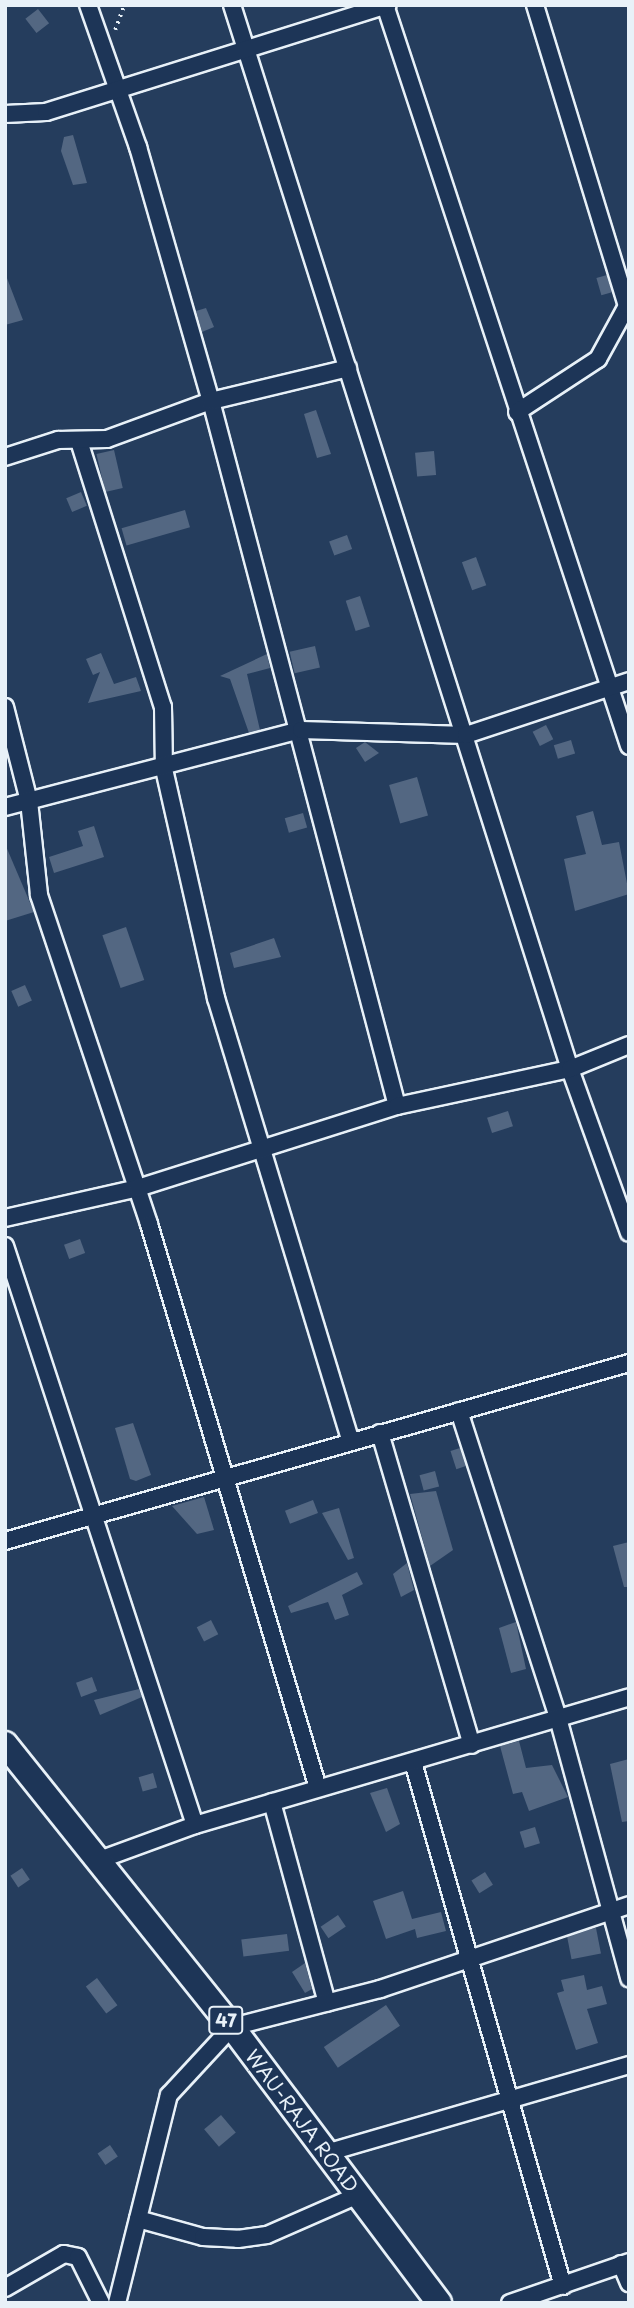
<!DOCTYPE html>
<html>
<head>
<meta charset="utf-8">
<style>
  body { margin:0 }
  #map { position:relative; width:634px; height:2308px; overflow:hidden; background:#253d5d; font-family:"Playpen Sans",sans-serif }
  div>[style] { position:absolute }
  .building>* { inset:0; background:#536782; transform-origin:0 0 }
  .path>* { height:3.5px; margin-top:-1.75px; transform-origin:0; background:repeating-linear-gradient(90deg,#e8f1f8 0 2px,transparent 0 7px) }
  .roads { filter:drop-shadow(2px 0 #e8f1f8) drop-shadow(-2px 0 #e8f1f8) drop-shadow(0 2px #e8f1f8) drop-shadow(0 -2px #e8f1f8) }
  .street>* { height:16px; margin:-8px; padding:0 8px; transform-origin:8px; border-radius:8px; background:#1d3557 }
  .primary>* { height:24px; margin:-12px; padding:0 12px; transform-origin:12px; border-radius:12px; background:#1d3557 }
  span { translate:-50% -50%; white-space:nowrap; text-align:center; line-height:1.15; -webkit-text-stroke:5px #1d3557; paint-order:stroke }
  .shield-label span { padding:2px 5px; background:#1d3557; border:2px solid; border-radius:5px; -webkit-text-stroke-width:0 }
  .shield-label { font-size:18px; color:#e8f1f8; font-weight:700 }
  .street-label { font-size:19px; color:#e8f1f8 }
  .frame { position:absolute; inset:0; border:7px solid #e8f1f8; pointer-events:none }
</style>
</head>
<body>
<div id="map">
  <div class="building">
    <div style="left:38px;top:9px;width:18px;height:16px;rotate:52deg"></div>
    <div style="clip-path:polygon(73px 135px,87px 183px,73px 185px,61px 151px,64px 137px)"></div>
    <div style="clip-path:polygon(5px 273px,23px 320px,5px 325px)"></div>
    <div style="left:607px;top:275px;width:18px;height:11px;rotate:74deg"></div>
    <div style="clip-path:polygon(206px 308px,214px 327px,202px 332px,196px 311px)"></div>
    <div style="clip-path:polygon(316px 410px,331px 454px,317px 458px,304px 414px)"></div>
    <div style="left:114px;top:450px;width:39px;height:18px;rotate:77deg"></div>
    <div style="left:434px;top:451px;width:24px;height:19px;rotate:85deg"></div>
    <div style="left:81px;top:492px;width:15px;height:16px;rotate:67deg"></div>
    <div style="left:185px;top:510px;width:18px;height:66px;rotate:74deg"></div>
    <div style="left:347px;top:535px;width:15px;height:19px;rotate:70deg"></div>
    <div style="left:476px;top:557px;width:30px;height:15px;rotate:70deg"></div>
    <div style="left:360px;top:596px;width:32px;height:15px;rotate:72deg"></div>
    <div style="left:315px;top:646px;width:22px;height:26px;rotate:77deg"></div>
    <div style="clip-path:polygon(101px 653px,114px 684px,136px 677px,141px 691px,88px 703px,100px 672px,93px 675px,86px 659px)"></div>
    <div style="clip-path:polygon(267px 654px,270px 668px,247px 674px,260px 730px,249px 733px,230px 679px,220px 676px)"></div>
    <div style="left:546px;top:725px;width:16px;height:15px;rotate:63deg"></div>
    <div style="left:571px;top:740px;width:14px;height:18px;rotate:73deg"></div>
    <div style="clip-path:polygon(365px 742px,379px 753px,365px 762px,356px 748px)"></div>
    <div style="left:417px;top:777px;width:40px;height:29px;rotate:74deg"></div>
    <div style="clip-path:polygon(593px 811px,602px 845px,619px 842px,629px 894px,575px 911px,564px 859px,586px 854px,576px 816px)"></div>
    <div style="left:303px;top:813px;width:15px;height:19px;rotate:74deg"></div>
    <div style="clip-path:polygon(94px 826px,104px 857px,54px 873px,49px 857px,83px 846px,78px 831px)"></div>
    <div style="clip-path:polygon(5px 844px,34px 912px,5px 921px)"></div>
    <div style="left:126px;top:927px;width:56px;height:25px;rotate:71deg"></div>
    <div style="clip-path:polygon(274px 938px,281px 957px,234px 968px,230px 953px)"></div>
    <div style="left:25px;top:985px;width:17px;height:15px;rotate:66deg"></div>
    <div style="left:508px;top:1111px;width:16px;height:22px;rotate:72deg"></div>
    <div style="left:80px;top:1239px;width:15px;height:17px;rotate:70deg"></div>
    <div style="clip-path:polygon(133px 1423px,151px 1475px,136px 1481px,130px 1479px,115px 1428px)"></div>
    <div style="left:460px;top:1448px;width:19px;height:10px;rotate:72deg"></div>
    <div style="left:435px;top:1471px;width:16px;height:16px;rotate:75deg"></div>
    <div style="clip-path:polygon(436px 1491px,453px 1550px,430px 1566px,410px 1494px)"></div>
    <div style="clip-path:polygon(204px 1497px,214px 1530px,197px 1534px,172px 1506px)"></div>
    <div style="left:313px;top:1500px;width:14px;height:30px;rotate:69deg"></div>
    <div style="clip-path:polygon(339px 1508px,354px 1558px,348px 1560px,322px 1513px)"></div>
    <div style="clip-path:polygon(629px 1542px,629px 1587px,624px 1587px,613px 1546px)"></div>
    <div style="clip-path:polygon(407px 1563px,414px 1590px,401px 1597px,393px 1574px)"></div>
    <div style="clip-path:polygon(357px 1572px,363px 1584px,342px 1595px,349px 1615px,335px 1620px,328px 1602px,291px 1613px,288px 1606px)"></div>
    <div style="left:211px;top:1620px;width:16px;height:16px;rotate:63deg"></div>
    <div style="clip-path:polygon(516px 1622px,526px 1669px,511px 1673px,499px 1628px)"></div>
    <div style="left:92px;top:1677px;width:15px;height:17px;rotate:70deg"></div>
    <div style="clip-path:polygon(139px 1689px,142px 1697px,100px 1715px,94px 1700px)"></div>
    <div style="clip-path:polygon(519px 1741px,526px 1768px,552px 1765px,568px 1797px,529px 1811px,522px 1792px,513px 1794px,500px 1746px)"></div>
    <div style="clip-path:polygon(629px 1759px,629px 1821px,622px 1822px,610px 1764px)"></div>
    <div style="left:153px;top:1773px;width:15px;height:15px;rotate:74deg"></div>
    <div style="clip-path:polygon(387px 1788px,400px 1824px,386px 1832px,370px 1793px)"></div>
    <div style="left:535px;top:1827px;width:17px;height:16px;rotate:73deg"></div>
    <div style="left:22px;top:1868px;width:14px;height:14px;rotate:56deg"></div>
    <div style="left:485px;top:1872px;width:15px;height:16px;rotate:58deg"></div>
    <div style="clip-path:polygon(403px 1891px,412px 1919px,441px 1912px,446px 1931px,417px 1938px,415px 1929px,386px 1939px,373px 1901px)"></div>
    <div style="left:338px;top:1915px;width:14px;height:21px;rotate:56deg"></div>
    <div style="left:596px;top:1928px;width:26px;height:30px;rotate:79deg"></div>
    <div style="left:287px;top:1934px;width:17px;height:46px;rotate:83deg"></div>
    <div style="clip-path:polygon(305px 1963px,312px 1989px,305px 1993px,292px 1972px)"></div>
    <div style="clip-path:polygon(584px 1975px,587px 1990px,602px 1986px,607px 2004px,587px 2009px,598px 2043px,576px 2050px,557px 1993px,564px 1991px,561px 1980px)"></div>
    <div style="left:97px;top:1978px;width:34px;height:14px;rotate:53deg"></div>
    <div style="left:386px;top:2005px;width:25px;height:75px;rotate:56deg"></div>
    <div style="left:221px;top:2115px;width:23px;height:22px;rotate:50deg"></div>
    <div style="left:110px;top:2145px;width:14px;height:15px;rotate:56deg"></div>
  </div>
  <div class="path">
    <div style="left:115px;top:30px;width:27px;rotate:-70deg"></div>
  </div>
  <div class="roads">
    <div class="street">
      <div style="left:88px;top:5px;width:151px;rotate:70.6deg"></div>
      <div style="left:138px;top:147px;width:264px;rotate:74deg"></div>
      <div style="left:211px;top:401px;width:729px;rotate:75.22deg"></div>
      <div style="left:232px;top:5px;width:1116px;rotate:72.38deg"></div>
      <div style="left:570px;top:1069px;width:174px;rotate:70.2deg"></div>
      <div style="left:385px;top:5px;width:780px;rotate:71.77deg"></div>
      <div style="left:5px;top:114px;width:41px;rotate:-2.8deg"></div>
      <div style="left:46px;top:112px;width:358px;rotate:-17.4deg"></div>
      <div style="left:517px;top:412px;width:97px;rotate:-33.2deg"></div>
      <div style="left:598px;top:359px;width:60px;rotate:-61.3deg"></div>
      <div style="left:627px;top:306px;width:315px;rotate:-107deg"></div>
      <div style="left:79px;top:441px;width:279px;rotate:72.5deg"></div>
      <div style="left:163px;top:707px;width:62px;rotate:89.1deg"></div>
      <div style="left:164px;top:769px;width:235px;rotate:77.2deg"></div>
      <div style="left:216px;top:998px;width:463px;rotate:73.1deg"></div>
      <div style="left:5px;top:457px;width:56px;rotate:-17.8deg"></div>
      <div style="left:58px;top:440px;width:49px;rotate:-1.2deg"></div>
      <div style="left:107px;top:439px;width:111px;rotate:-20.1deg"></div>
      <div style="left:211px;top:401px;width:141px;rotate:-13.5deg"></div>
      <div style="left:5px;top:707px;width:97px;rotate:75.7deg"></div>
      <div style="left:29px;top:801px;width:95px;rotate:83.9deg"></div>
      <div style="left:39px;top:895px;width:347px;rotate:71.5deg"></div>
      <div style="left:149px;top:1224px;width:589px;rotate:73.32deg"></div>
      <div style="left:5px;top:807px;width:306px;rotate:-14.6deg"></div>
      <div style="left:301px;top:730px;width:165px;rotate:1.7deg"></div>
      <div style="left:466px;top:735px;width:172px;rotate:-18.3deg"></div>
      <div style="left:5px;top:1218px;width:136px;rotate:-12.7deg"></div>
      <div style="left:138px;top:1188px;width:272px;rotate:-17.6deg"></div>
      <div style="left:397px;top:1106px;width:177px;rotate:-12.1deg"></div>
      <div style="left:570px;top:1069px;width:64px;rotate:-22.1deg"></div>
      <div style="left:5px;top:1246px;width:609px;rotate:71.83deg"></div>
      <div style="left:459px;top:1411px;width:323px;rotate:72.1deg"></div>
      <div style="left:558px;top:1718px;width:270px;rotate:74.7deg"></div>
      <div style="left:380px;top:1433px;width:325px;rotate:73.6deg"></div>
      <div style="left:5px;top:1541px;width:649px;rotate:-15.92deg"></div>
      <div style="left:413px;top:1762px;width:545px;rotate:74.03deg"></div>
      <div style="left:272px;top:1802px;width:208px;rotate:74.7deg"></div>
      <div style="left:102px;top:1859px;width:99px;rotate:-20.1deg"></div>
      <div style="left:195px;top:1825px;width:452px;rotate:-16.4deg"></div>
      <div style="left:326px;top:2153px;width:316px;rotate:-16.2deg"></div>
      <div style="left:138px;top:2219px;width:67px;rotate:15.5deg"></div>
      <div style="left:203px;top:2237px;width:35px;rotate:3deg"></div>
      <div style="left:238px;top:2239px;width:29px;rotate:-8deg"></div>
      <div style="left:267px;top:2235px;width:99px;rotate:-23.7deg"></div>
      <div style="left:621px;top:2264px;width:21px;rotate:67deg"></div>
      <div style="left:5px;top:2288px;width:68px;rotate:-30deg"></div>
      <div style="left:64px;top:2254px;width:14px;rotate:12deg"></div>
      <div style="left:78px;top:2257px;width:51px;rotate:63.4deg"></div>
      <div style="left:117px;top:2303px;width:214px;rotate:-76deg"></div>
      <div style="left:169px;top:2095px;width:93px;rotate:-47.2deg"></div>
      <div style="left:232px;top:2027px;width:153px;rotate:-14.4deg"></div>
      <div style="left:380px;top:1989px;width:263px;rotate:-18.6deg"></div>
      <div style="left:510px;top:2303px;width:126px;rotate:-19deg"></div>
    </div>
    <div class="primary">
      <div style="left:5px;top:1744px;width:363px;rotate:51.3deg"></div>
      <div style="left:232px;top:2027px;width:345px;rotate:53.1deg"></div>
    </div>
  </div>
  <div class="shield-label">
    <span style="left:226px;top:2020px">47</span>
  </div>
  <div class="street-label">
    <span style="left:302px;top:2121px;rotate:53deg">WAU-RAJA ROAD</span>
  </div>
  <div class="frame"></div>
</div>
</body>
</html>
